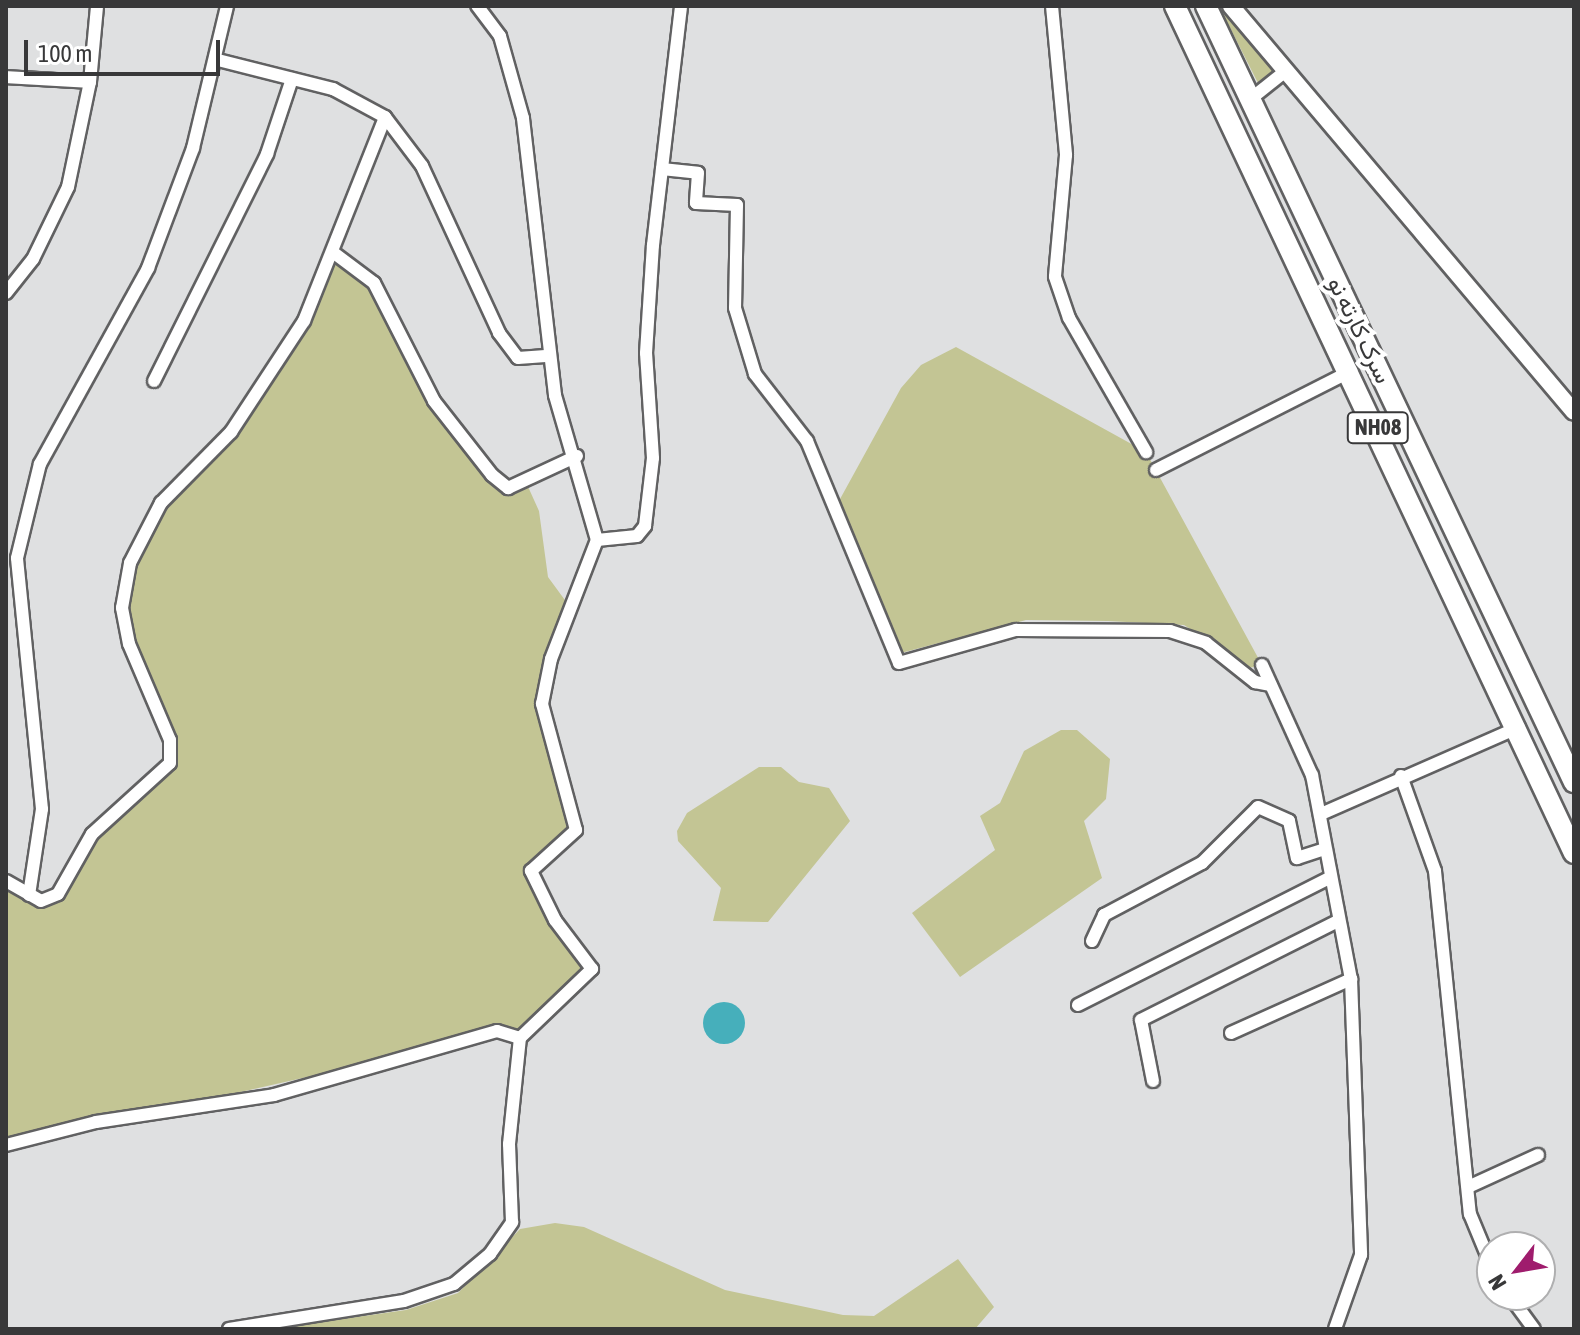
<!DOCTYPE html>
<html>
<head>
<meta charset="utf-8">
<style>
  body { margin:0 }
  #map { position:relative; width:1580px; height:1335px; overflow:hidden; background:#dfe0e1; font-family:"Asap Condensed",Vazirmatn,sans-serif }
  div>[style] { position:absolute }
  .green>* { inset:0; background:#c3c594 }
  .water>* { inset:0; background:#46afbb }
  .round { border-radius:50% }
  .roads { filter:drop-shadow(2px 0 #616162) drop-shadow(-2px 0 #616162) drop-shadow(0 2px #616162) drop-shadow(0 -2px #616162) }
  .minor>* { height:12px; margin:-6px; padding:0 6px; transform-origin:6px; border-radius:6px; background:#fff }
  .secondary>* { height:16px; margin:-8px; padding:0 8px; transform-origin:8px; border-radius:8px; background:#fff }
  .trunk>* { height:20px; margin:-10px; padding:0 10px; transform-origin:10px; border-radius:10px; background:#fff }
  span { translate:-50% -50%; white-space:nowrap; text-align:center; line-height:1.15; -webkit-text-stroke:8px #fff; paint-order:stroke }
  .shield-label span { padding:2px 6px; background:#fff; border:2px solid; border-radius:6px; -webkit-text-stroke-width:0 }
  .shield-label { font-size:22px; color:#383839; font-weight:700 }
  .street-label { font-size:24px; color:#383839 }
  .frame { position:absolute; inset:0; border:8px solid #383839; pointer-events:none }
  .north { position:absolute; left:1476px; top:1231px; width:80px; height:80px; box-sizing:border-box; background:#fff; border:2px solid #afafb0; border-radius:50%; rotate:239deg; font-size:22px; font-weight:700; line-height:32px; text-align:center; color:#383839 }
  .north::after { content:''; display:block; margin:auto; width:28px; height:36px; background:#9f1c6d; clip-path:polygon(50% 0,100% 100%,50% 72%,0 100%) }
  .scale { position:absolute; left:24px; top:40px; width:196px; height:36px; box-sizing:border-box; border:4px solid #383839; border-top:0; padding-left:10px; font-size:24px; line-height:28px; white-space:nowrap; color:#383839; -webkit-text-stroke:6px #fff; paint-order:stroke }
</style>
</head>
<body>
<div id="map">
  <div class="green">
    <div style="clip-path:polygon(1223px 14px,1236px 18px,1278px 67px,1259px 85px)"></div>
    <div style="clip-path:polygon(334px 253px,360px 267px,419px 376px,508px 488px,525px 480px,539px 511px,548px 577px,570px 607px,542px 704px,576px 830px,531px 878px,591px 962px,520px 1038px,506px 1032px,6px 1145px,6px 881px,49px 899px,92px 834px,173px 754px,129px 644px,124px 585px,150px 521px,213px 453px,304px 321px)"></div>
    <div style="clip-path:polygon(956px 347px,1146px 452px,1262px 665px,1249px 668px,1184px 625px,1108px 621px,1026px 620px,901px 653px,834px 510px,901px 388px,921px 365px)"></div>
    <div style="clip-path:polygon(1061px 730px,1077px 730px,1110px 759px,1106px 799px,1084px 821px,1102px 878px,960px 977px,912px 913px,995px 850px,980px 816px,1000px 803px,1024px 751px)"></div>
    <div style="clip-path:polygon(759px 767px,781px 767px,799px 782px,829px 788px,850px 821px,768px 922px,713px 921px,721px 888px,678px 841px,677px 831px,687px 813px)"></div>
    <div style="clip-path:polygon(555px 1223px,584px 1227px,725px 1290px,843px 1315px,874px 1316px,958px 1259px,994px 1307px,975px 1329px,272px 1329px,406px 1310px,458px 1293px,520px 1229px)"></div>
  </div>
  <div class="water">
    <div class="round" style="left:703px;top:1002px;width:42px;height:42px"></div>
  </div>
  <div class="roads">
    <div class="minor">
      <div style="left:1052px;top:6px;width:150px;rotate:84.6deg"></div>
      <div style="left:1066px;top:155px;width:122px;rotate:95.2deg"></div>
      <div style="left:1055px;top:277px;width:43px;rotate:71.1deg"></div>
      <div style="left:1069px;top:318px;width:155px;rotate:60.1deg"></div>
      <div style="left:218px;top:60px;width:119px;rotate:14.2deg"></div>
      <div style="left:333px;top:89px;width:59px;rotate:28.3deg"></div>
      <div style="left:385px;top:117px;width:61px;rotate:52.9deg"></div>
      <div style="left:422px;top:166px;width:184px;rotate:65.2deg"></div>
      <div style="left:499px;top:333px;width:31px;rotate:53deg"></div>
      <div style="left:518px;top:358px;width:31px;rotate:-4deg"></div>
      <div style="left:6px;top:77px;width:84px;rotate:3.4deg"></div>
      <div style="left:1253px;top:97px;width:43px;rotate:-38.5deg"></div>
      <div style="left:662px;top:169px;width:36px;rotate:6deg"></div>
      <div style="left:698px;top:173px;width:30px;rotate:94deg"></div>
      <div style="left:696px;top:203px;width:41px;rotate:2.8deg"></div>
      <div style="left:737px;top:205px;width:103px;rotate:91.1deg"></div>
      <div style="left:735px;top:308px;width:69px;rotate:73.1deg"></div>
      <div style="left:755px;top:374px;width:85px;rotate:52.2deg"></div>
      <div style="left:807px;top:441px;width:240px;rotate:67.5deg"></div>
      <div style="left:899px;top:663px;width:122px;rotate:-15.8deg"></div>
      <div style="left:1016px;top:630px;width:154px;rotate:0.4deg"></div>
      <div style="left:1170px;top:631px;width:38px;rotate:18deg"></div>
      <div style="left:1206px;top:643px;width:63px;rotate:38.5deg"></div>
      <div style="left:1255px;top:682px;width:16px;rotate:11deg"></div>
      <div style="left:334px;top:253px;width:50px;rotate:36.9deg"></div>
      <div style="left:374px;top:283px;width:132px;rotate:63deg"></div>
      <div style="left:434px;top:401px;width:94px;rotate:51.9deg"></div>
      <div style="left:492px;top:475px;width:21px;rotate:39deg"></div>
      <div style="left:508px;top:488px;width:76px;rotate:-24.9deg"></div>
      <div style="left:6px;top:293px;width:43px;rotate:-51.5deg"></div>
      <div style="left:33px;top:259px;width:80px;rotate:-64.1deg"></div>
      <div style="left:68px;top:187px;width:107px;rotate:-78.2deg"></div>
      <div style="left:90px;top:82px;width:76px;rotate:-84.7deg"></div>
      <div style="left:154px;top:381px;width:254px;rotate:-63.5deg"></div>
      <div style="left:267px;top:154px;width:79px;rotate:-71.6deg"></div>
      <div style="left:1156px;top:470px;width:219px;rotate:-26.9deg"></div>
      <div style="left:597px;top:540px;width:40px;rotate:-5.7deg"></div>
      <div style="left:637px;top:536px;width:13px;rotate:-51deg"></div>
      <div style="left:645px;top:526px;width:68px;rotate:-83.3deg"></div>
      <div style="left:653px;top:458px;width:105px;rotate:-93.8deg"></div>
      <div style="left:646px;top:353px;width:108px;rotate:-86.3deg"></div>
      <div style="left:653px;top:245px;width:241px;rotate:-83.3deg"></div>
      <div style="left:1262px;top:665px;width:121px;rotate:65.6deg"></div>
      <div style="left:1312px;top:775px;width:208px;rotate:79.2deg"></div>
      <div style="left:1351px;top:979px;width:276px;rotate:87.9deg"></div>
      <div style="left:1361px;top:1255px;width:78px;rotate:109.4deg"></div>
      <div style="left:1401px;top:776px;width:101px;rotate:70.3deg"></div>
      <div style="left:1435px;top:871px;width:345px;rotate:84.2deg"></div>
      <div style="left:1470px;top:1214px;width:57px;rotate:67.5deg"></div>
      <div style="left:1321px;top:814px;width:216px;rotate:-23.7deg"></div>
      <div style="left:6px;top:881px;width:40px;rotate:29.7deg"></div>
      <div style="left:41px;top:901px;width:18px;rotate:-22deg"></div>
      <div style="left:58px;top:894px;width:69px;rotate:-60.5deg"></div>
      <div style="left:92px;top:834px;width:105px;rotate:-42.3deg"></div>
      <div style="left:170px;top:763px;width:23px;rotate:-90deg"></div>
      <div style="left:170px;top:740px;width:104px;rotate:-113.1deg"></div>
      <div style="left:129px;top:644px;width:37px;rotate:-101deg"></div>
      <div style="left:122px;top:608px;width:46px;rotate:-79.9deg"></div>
      <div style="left:130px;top:563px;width:68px;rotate:-62.7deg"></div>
      <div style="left:161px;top:503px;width:100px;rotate:-45.4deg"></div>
      <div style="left:231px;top:432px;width:133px;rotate:-56.7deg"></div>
      <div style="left:304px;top:321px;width:219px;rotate:-68.3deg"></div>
      <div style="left:29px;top:895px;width:87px;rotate:-81.4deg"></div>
      <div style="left:42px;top:809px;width:252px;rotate:-95.7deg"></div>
      <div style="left:17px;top:558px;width:97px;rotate:-76.3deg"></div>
      <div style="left:40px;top:464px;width:224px;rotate:-61.1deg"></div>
      <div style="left:148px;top:268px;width:128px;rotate:-69.4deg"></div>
      <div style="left:193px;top:148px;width:146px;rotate:-76.5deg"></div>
      <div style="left:1092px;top:941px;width:29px;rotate:-65deg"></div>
      <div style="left:1104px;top:915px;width:111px;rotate:-28deg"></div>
      <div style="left:1202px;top:863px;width:79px;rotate:-45deg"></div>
      <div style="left:1258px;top:807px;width:34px;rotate:24deg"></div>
      <div style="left:1289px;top:821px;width:38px;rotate:78deg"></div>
      <div style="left:1297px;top:858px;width:28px;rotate:-18deg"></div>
      <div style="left:1078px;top:1005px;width:279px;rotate:-26.8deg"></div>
      <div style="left:1231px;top:1033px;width:132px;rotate:-24.2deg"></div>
      <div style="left:1153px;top:1081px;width:62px;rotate:-101.1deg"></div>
      <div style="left:1141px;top:1020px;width:218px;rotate:-26.7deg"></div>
      <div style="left:6px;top:1145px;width:93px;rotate:-14.3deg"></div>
      <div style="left:96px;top:1122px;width:180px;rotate:-8.6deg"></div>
      <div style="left:274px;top:1095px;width:232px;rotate:-16deg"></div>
      <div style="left:497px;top:1031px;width:24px;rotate:17deg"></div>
      <div style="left:1468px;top:1187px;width:77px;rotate:-24.6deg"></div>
      <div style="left:1509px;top:1295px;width:42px;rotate:53.7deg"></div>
      <div style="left:229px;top:1329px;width:177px;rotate:-9.1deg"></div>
      <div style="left:404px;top:1301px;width:53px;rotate:-18.8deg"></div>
      <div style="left:454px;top:1284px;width:47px;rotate:-39.8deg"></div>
      <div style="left:490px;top:1254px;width:39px;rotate:-55deg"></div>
      <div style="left:512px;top:1222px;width:78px;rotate:-92.2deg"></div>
      <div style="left:509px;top:1144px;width:107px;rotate:-84.1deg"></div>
      <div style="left:520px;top:1038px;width:100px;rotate:-43.8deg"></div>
      <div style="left:592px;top:969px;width:61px;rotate:-127.1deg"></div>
      <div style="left:555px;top:920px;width:55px;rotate:-116.1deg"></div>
      <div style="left:531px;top:871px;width:61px;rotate:-42.3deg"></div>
      <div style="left:576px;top:830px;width:131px;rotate:-105.1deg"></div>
      <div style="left:542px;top:704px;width:46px;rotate:-78.7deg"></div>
      <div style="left:551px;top:659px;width:128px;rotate:-68.9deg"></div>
      <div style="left:597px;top:540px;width:151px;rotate:-106.2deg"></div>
      <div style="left:555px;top:395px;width:279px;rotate:-96.6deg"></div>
      <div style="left:523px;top:118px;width:85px;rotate:-105.7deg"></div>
      <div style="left:500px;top:36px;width:38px;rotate:-127deg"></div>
    </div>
    <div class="secondary">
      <div style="left:1231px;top:6px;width:531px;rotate:49.81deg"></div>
    </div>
    <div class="trunk">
      <div style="left:1175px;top:6px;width:936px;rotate:64.78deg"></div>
      <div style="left:1206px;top:6px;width:859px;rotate:64.63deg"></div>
    </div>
  </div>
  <div class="shield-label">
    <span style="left:1378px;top:428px">NH08</span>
  </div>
  <div class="street-label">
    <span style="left:1360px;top:330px;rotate:64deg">سرک کارته نو</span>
  </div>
  <div class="frame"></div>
  <div class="north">N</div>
  <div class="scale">100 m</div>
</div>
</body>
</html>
